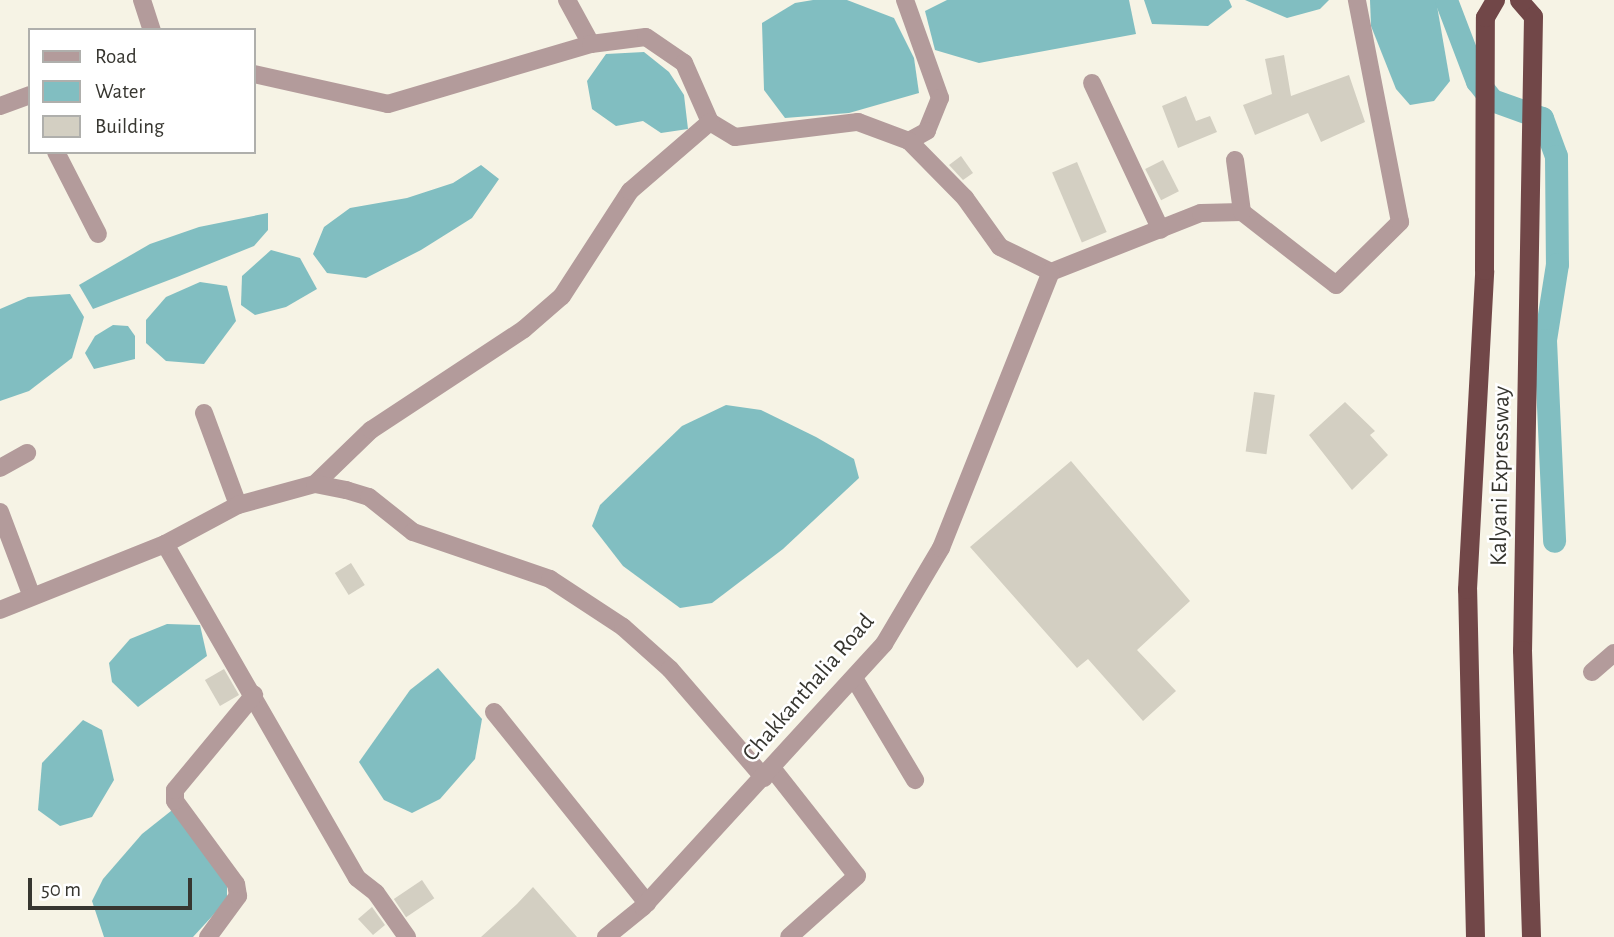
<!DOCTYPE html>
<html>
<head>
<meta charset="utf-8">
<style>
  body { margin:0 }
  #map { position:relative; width:1614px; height:937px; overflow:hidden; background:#f6f3e5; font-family:"Alegreya Sans",sans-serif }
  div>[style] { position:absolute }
  .water>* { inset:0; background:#81bec1 }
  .canal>* { height:23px; margin:-11.5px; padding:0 11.5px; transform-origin:11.5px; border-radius:11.5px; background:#81bec1 }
  .building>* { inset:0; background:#d3cfc2; transform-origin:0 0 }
  .minor>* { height:18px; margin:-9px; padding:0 9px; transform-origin:9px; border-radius:9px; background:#b39b9b }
  .trunk>* { height:19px; margin:-9.5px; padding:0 9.5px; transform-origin:9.5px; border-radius:9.5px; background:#714748 }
  span { translate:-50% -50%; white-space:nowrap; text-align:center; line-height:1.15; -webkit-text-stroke:5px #fff; paint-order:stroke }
  .street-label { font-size:24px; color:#373630 }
  .legend { position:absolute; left:28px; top:28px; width:228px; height:126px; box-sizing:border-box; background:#fff; border:2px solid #afafac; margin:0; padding:9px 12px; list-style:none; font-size:21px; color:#373630 }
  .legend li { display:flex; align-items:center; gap:14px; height:35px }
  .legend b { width:35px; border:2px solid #afafac }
  .scale { position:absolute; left:28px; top:878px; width:164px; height:32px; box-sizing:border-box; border:4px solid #373630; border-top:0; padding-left:9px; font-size:21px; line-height:24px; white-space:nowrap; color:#373630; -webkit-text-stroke:5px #fff; paint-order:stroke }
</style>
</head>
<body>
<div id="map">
  <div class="water">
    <div style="clip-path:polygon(813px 0,847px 0,894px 18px,914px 58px,919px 93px,849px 113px,785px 118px,764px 90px,762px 23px,795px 3px)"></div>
    <div style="clip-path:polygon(947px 0,1129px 0,1136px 34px,979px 63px,935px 50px,925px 11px)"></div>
    <div style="clip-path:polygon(1144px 0,1229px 0,1232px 7px,1208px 26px,1152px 24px)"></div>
    <div style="clip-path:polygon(1245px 0,1329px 0,1320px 9px,1287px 18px)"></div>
    <div style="clip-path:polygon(1370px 0,1436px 0,1450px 81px,1434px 101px,1410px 105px,1396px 89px,1371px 26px)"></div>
    <div style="clip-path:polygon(644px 52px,669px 72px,684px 95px,688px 129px,661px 133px,643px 121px,616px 126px,592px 109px,587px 81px,606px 54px)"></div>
    <div style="clip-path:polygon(481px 165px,499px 179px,472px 218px,421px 250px,366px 278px,327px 273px,313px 254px,324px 227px,350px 208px,407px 198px,453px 183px)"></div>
    <div style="clip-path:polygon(268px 213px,268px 230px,254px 246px,177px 277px,93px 309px,79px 285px,150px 244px,199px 227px)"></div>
    <div style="clip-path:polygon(271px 250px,300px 258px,317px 289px,286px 307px,255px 315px,241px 305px,242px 276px)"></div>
    <div style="clip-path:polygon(200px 282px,227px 286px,236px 321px,204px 364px,166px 361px,146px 343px,146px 320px,166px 297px)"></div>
    <div style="clip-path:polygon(70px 294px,84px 317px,72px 358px,29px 391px,0 401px,0 309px,28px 297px)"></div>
    <div style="clip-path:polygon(113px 325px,128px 326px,135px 336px,135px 359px,94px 369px,85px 353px,95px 336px)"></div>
    <div style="clip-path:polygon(726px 405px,761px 410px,816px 437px,854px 459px,859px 478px,783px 549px,712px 603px,680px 608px,623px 566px,592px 526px,600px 505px,682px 426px)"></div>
    <div style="clip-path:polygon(167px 624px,200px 625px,207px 656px,138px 707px,112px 682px,109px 663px,130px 639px)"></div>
    <div style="clip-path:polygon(438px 668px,482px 719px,475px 759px,440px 799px,412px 813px,384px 800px,359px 762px,410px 690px)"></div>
    <div style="clip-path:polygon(83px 720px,102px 730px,114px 780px,92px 817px,60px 826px,38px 810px,42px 763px)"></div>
    <div style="clip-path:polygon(176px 807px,227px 877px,227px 900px,193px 937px,104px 937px,92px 901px,103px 879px,142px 834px)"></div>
  </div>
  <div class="canal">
    <div style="left:1446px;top:0;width:87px;rotate:69.1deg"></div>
    <div style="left:1477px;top:81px;width:24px;rotate:52deg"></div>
    <div style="left:1492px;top:100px;width:53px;rotate:19.8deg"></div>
    <div style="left:1542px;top:118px;width:40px;rotate:69.8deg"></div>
    <div style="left:1556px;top:156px;width:108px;rotate:89.5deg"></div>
    <div style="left:1557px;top:264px;width:77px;rotate:99deg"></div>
    <div style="left:1545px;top:340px;width:201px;rotate:87.4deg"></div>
  </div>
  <div class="building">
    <div style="clip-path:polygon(1284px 55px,1291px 96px,1349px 75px,1365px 122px,1321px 142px,1308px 113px,1255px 135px,1243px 105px,1272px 94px,1265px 59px)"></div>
    <div style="clip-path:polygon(1186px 96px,1196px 121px,1210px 116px,1217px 132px,1178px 148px,1162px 106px)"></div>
    <div style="clip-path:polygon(961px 156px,973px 173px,963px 180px,949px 165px)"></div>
    <div style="left:1163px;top:160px;width:35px;height:20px;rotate:63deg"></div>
    <div style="left:1077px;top:162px;width:76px;height:27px;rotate:67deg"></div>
    <div style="left:1254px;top:392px;width:21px;height:60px;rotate:8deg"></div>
    <div style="clip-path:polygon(1345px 402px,1375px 431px,1370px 435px,1388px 455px,1352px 490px,1309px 435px)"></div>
    <div style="clip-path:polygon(1071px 461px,1190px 601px,1137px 650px,1176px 691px,1143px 721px,1088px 659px,1077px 668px,970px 547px)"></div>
    <div style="left:351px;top:563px;width:26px;height:19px;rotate:58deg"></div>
    <div style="left:224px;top:669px;width:30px;height:22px;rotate:60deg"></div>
    <div style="left:422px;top:880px;width:22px;height:34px;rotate:56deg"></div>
    <div style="clip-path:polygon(533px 887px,577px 937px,481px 937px,517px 904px)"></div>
    <div style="clip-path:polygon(372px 907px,385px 925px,373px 935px,358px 919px)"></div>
  </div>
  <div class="minor">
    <div style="left:142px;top:0;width:32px;rotate:72deg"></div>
    <div style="left:567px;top:0;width:50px;rotate:61.4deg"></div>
    <div style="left:905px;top:0;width:104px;rotate:70.3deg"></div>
    <div style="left:940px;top:98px;width:35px;rotate:112deg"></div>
    <div style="left:927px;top:131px;width:21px;rotate:151deg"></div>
    <div style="left:254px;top:74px;width:137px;rotate:12.6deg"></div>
    <div style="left:388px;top:104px;width:212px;rotate:-16.5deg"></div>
    <div style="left:591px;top:44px;width:55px;rotate:-7.3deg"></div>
    <div style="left:646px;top:37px;width:46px;rotate:34.4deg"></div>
    <div style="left:684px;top:63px;width:64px;rotate:66.2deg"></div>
    <div style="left:710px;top:122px;width:29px;rotate:31deg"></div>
    <div style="left:735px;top:137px;width:124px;rotate:-7deg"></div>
    <div style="left:858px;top:122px;width:54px;rotate:20.4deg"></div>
    <div style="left:909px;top:141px;width:80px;rotate:45.5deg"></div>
    <div style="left:965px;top:198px;width:60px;rotate:54.5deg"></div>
    <div style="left:1000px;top:247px;width:57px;rotate:26.1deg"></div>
    <div style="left:1051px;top:272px;width:161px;rotate:-21.5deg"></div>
    <div style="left:1201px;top:213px;width:41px;rotate:-1.4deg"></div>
    <div style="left:1242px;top:212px;width:119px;rotate:37.8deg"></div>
    <div style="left:1336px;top:285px;width:90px;rotate:-44.5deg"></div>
    <div style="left:1400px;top:222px;width:226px;rotate:-101deg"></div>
    <div style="left:1092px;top:83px;width:162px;rotate:64.9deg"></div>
    <div style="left:0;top:106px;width:32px;rotate:-20deg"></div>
    <div style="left:56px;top:152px;width:92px;rotate:62.9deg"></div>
    <div style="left:1235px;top:160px;width:52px;rotate:82.3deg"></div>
    <div style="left:204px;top:413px;width:98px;rotate:69.7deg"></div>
    <div style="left:0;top:468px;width:31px;rotate:-29deg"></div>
    <div style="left:315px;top:484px;width:78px;rotate:-44deg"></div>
    <div style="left:371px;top:430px;width:183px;rotate:-33.4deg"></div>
    <div style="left:524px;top:329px;width:50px;rotate:-41deg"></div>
    <div style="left:562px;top:296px;width:125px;rotate:-57.1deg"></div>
    <div style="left:630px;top:191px;width:106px;rotate:-40.8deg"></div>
    <div style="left:0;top:512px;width:88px;rotate:69.3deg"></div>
    <div style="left:165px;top:544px;width:385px;rotate:60.1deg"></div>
    <div style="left:357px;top:878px;width:24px;rotate:38deg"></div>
    <div style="left:376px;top:893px;width:54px;rotate:54.8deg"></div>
    <div style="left:0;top:610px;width:178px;rotate:-21.8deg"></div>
    <div style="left:165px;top:544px;width:83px;rotate:-28.1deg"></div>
    <div style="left:238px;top:505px;width:80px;rotate:-15.3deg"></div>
    <div style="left:315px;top:484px;width:32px;rotate:11deg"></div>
    <div style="left:346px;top:490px;width:24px;rotate:17deg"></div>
    <div style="left:369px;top:497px;width:56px;rotate:38.5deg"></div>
    <div style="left:413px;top:532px;width:145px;rotate:18.9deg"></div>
    <div style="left:550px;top:579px;width:87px;rotate:33.3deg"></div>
    <div style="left:623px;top:627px;width:63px;rotate:41.8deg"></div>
    <div style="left:670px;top:669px;width:144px;rotate:49.2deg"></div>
    <div style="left:1592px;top:672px;width:29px;rotate:-41deg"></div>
    <div style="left:854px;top:678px;width:119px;rotate:59.1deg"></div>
    <div style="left:494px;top:712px;width:245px;rotate:51.3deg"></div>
    <div style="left:772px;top:768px;width:137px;rotate:51.8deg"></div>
    <div style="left:857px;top:876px;width:91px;rotate:138.1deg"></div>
    <div style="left:208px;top:937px;width:51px;rotate:-53.8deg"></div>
    <div style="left:238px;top:896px;width:12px;rotate:-99deg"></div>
    <div style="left:236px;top:884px;width:103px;rotate:-126.3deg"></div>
    <div style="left:175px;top:801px;width:11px;rotate:-90deg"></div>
    <div style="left:175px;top:790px;width:124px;rotate:-50.3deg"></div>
    <div style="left:606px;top:937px;width:48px;rotate:-39deg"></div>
    <div style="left:643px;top:907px;width:357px;rotate:-47.5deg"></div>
    <div style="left:884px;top:644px;width:112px;rotate:-59.3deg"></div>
    <div style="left:941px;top:548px;width:297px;rotate:-68.3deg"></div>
  </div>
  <div class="trunk">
    <div style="left:1519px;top:0;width:21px;rotate:49deg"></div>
    <div style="left:1533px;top:16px;width:634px;rotate:90.99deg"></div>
    <div style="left:1522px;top:650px;width:287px;rotate:88.2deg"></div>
    <div style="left:1475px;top:937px;width:348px;rotate:-91.3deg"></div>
    <div style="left:1467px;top:589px;width:319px;rotate:-86.9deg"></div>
    <div style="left:1484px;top:270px;width:253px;rotate:-89.8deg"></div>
    <div style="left:1485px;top:17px;width:20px;rotate:-60deg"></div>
  </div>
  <div class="street-label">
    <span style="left:1501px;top:476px;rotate:-89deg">Kalyani Expressway</span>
    <span style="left:809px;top:688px;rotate:-49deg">Chakkanthalia Road</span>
  </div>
  <ul class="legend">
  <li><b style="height:9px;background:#b39b9b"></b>Road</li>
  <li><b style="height:19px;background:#81bec1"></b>Water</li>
  <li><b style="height:19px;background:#d3cfc2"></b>Building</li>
  </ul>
  <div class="scale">50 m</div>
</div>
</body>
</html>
